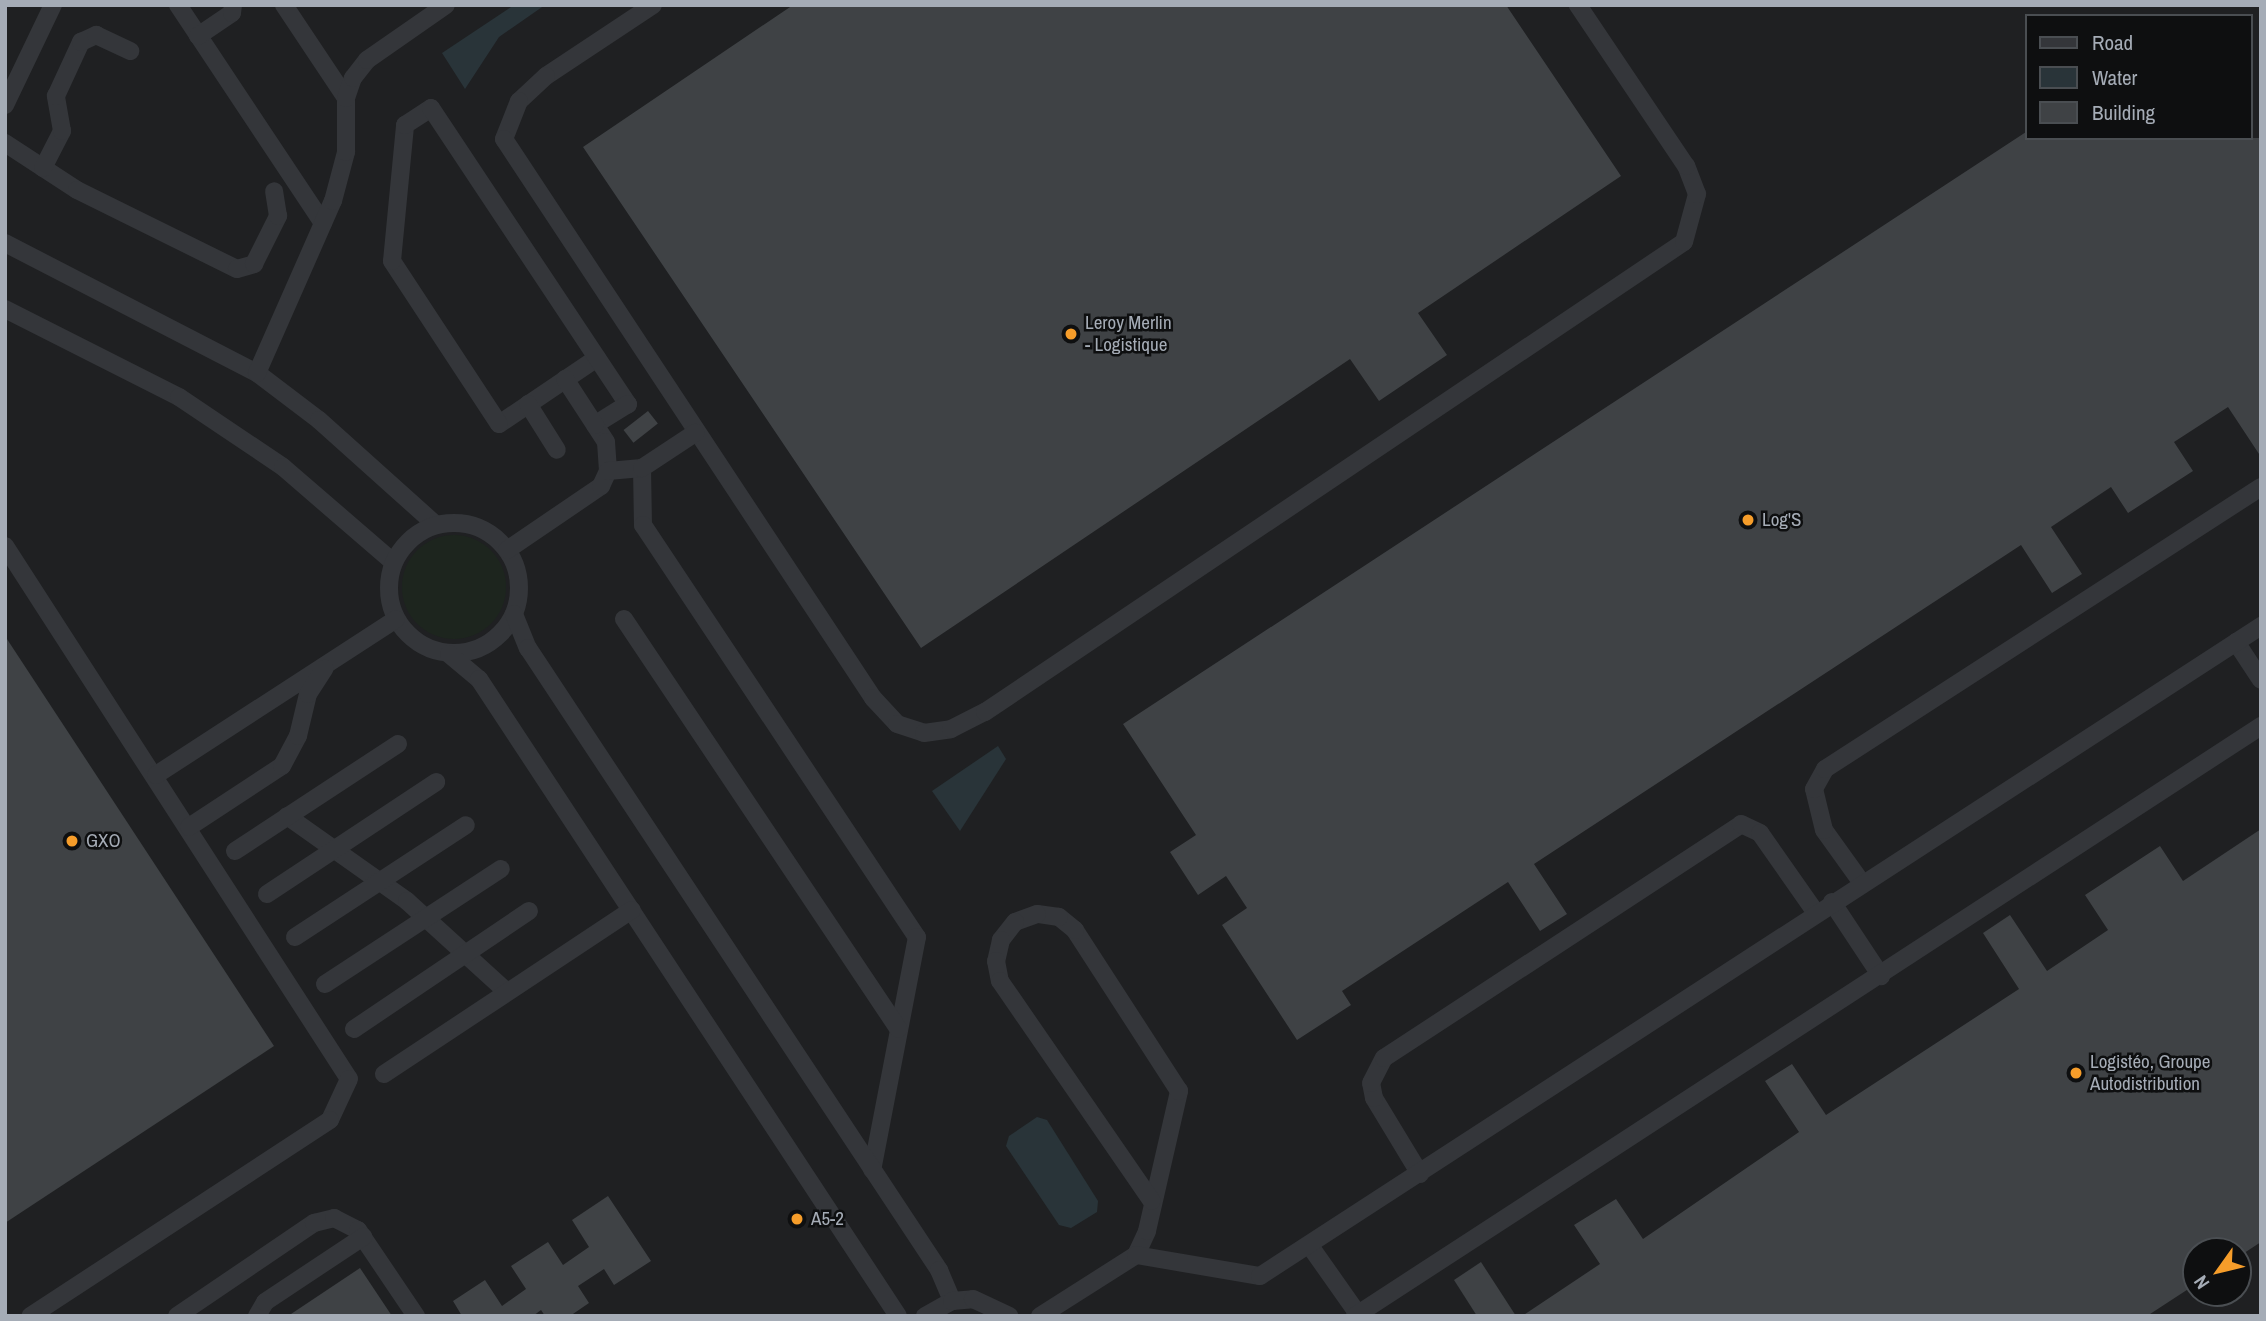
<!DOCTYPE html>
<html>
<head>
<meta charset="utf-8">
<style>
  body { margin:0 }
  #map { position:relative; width:2266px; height:1321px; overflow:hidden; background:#131415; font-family:"Archivo Narrow",sans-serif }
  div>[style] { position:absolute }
  .built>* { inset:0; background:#1f2022 }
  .green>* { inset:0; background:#1d251e }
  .round { border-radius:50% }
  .water>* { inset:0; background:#293439 }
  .building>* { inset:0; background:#3f4245; transform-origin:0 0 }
  .minor>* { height:18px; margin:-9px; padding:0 9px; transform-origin:9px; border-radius:9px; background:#34363a }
  .minor>.ring { margin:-9px; padding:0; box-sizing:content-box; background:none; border:18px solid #34363a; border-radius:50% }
  .dots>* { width:19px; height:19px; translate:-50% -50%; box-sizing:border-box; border:4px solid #0e0f10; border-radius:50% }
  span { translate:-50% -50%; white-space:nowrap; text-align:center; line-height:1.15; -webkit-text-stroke:5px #0e0f10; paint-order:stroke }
  .poi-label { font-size:19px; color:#a5acb6 }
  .left { translate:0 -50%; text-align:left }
  .frame { position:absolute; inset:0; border:7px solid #a5acb6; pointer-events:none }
  .legend { position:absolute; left:2025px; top:14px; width:228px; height:126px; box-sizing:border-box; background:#0e0f10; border:2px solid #4a4e52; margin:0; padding:9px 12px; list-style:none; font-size:21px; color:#a5acb6 }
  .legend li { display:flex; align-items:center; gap:14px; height:35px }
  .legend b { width:35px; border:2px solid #4a4e52 }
  .north { position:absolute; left:2182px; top:1237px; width:70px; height:70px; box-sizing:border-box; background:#0e0f10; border:2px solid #4a4e52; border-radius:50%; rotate:236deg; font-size:19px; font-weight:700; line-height:28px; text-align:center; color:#a5acb6 }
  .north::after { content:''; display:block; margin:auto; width:24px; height:32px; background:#f69d2a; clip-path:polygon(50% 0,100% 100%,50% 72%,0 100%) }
</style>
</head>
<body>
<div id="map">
  <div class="built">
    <div style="clip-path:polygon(evenodd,5px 5px,2261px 5px,2261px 1316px,5px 1316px,5px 5px,2026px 16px,2250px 16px,2250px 138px,2026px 138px,2026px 16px,5px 5px,2196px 1251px,2238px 1251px,2238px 1293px,2196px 1293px,2196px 1251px)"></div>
  </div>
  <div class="green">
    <div class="round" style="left:402px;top:535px;width:104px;height:104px"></div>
  </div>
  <div class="water">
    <div style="clip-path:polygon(514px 5px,545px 5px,499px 37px,465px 89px,442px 53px)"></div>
    <div style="clip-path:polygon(998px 746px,1006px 759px,960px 831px,932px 791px)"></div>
    <div style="clip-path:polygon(1037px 1117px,1047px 1120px,1098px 1201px,1097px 1212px,1071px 1228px,1059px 1225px,1006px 1146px,1009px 1136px)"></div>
  </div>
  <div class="building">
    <div style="clip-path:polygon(793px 5px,1506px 5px,1621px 176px,1418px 313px,1447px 355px,1379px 401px,1350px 359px,921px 648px,583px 147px)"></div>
    <div style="clip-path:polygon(2026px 132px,2026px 138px,2261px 138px,2261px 457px,2228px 407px,2174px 442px,2193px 471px,2128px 513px,2111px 487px,2051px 527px,2082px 574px,2052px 593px,2021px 545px,1534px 864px,1567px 914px,1540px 931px,1508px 882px,1342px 991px,1351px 1005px,1297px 1040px,1222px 925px,1247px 908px,1226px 876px,1198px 895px,1170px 852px,1196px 835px,1123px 724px)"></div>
    <div style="left:648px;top:411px;width:16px;height:31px;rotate:52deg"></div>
    <div style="clip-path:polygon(5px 636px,274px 1046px,5px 1223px)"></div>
    <div style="clip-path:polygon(2261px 829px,2261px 1242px,2238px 1257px,2238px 1251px,2196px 1251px,2196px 1284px,2147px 1316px,1522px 1316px,1600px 1264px,1574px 1225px,1616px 1199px,1643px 1239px,1799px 1132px,1765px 1081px,1792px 1064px,1826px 1115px,2019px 989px,1983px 933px,2010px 915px,2047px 971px,2108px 930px,2085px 895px,2160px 846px,2183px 881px)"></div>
    <div style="clip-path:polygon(608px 1196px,651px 1261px,614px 1285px,604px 1269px,578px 1286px,589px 1303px,570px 1316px,545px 1316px,541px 1310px,533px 1316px,462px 1316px,453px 1301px,485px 1280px,502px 1306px,526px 1289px,511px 1266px,548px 1242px,563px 1265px,589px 1247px,572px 1220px)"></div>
    <div style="clip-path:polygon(1481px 1262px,1516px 1316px,1477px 1316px,1454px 1280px)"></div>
    <div style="clip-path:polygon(360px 1268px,392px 1316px,288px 1316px)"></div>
  </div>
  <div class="minor">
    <div style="left:178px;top:5px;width:262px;rotate:56.4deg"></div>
    <div style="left:284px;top:5px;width:112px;rotate:56.3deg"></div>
    <div style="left:653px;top:5px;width:128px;rotate:146.4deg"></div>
    <div style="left:546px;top:76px;width:37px;rotate:137deg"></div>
    <div style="left:519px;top:101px;width:41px;rotate:111.5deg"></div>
    <div style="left:504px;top:139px;width:670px;rotate:56.57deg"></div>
    <div style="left:873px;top:698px;width:35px;rotate:47deg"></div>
    <div style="left:897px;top:724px;width:28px;rotate:18deg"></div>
    <div style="left:924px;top:733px;width:27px;rotate:-8deg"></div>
    <div style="left:951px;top:729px;width:38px;rotate:-27deg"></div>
    <div style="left:985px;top:712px;width:842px;rotate:-33.92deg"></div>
    <div style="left:1684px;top:242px;width:50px;rotate:-74.8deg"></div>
    <div style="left:1697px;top:194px;width:30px;rotate:-111deg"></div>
    <div style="left:1686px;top:166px;width:194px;rotate:-123.9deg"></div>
    <div style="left:198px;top:36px;width:41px;rotate:-34.1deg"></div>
    <div style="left:232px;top:13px;width:8px;rotate:-83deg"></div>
    <div style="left:5px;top:105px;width:111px;rotate:-64.4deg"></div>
    <div style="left:5px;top:143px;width:86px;rotate:33.1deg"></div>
    <div style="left:77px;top:190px;width:178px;rotate:26.3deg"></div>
    <div style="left:237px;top:269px;width:18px;rotate:-16deg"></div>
    <div style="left:254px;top:264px;width:54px;rotate:-63.4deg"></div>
    <div style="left:278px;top:216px;width:25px;rotate:-99deg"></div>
    <div style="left:43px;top:168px;width:42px;rotate:-62.8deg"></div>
    <div style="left:62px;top:131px;width:36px;rotate:-100deg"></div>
    <div style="left:56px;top:96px;width:60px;rotate:-65.2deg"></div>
    <div style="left:81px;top:42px;width:17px;rotate:-25deg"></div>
    <div style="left:96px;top:35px;width:38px;rotate:25deg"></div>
    <div style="left:5px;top:243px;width:284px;rotate:27.3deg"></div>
    <div style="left:257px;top:373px;width:78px;rotate:37.2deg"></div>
    <div style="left:319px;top:420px;width:157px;rotate:41.9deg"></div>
    <div style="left:5px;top:309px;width:195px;rotate:26.8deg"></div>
    <div style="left:179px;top:397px;width:125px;rotate:33.9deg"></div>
    <div style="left:283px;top:467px;width:145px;rotate:40.8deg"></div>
    <div style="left:597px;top:358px;width:118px;rotate:146deg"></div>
    <div style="left:499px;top:424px;width:195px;rotate:-123.3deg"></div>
    <div style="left:392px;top:261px;width:137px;rotate:-84.5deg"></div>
    <div style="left:405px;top:125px;width:31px;rotate:-33deg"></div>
    <div style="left:431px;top:108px;width:356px;rotate:56.4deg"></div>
    <div style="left:628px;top:404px;width:39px;rotate:148deg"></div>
    <div style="left:595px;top:425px;width:20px;rotate:57deg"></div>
    <div style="left:606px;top:442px;width:29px;rotate:86deg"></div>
    <div style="left:257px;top:373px;width:188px;rotate:-66.2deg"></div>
    <div style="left:333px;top:201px;width:51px;rotate:-75.1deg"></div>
    <div style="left:346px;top:152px;width:54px;rotate:-90deg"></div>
    <div style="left:346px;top:98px;width:21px;rotate:-71deg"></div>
    <div style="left:353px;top:78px;width:23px;rotate:-52deg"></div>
    <div style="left:367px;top:60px;width:96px;rotate:-34.8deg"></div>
    <div style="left:565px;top:379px;width:55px;rotate:56.9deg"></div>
    <div style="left:528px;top:404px;width:54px;rotate:57.8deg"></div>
    <div style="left:642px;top:468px;width:57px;rotate:89deg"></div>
    <div style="left:643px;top:525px;width:495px;rotate:56.4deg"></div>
    <div style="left:917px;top:937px;width:237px;rotate:100.9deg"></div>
    <div class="ring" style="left:389px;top:523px;width:112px;height:112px"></div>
    <div style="left:5px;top:546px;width:634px;rotate:57.16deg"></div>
    <div style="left:349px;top:1079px;width:45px;rotate:114.9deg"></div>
    <div style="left:330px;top:1120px;width:358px;rotate:146.8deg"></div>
    <div style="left:507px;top:550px;width:114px;rotate:-34.2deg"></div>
    <div style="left:601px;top:486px;width:17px;rotate:-65deg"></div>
    <div style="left:608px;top:471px;width:34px;rotate:-5deg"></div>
    <div style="left:642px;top:468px;width:64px;rotate:-33.4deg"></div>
    <div style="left:514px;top:614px;width:37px;rotate:68deg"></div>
    <div style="left:528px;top:648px;width:746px;rotate:56.54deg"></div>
    <div style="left:939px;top:1270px;width:34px;rotate:67deg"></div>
    <div style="left:624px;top:619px;width:493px;rotate:56.2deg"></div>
    <div style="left:2236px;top:642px;width:45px;rotate:56.7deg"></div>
    <div style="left:449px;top:654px;width:39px;rotate:40deg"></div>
    <div style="left:479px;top:679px;width:762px;rotate:56.66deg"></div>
    <div style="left:156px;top:775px;width:286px;rotate:-33deg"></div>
    <div style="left:287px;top:816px;width:147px;rotate:35.3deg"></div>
    <div style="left:407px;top:901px;width:135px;rotate:42.3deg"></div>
    <div style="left:189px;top:827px;width:111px;rotate:-33.3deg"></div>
    <div style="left:282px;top:766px;width:34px;rotate:-62deg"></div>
    <div style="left:298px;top:736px;width:43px;rotate:-76.6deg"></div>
    <div style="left:308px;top:694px;width:30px;rotate:-57deg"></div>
    <div style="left:235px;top:851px;width:195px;rotate:-33.3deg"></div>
    <div style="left:1862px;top:883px;width:65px;rotate:-125.6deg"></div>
    <div style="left:1824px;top:830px;width:42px;rotate:-103.7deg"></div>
    <div style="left:1814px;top:789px;width:23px;rotate:-61deg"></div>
    <div style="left:1825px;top:769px;width:519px;rotate:-32.89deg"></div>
    <div style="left:267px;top:894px;width:203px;rotate:-33.5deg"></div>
    <div style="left:1832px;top:902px;width:89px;rotate:56.5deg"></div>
    <div style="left:295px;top:937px;width:204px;rotate:-33.2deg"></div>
    <div style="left:325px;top:984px;width:210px;rotate:-33.2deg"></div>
    <div style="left:354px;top:1029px;width:211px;rotate:-34deg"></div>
    <div style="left:384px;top:1074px;width:297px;rotate:-33.5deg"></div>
    <div style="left:1420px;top:1174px;width:89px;rotate:-121.2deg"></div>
    <div style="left:1374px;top:1098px;width:15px;rotate:-101deg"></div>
    <div style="left:1371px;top:1083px;width:28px;rotate:-63deg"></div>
    <div style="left:1384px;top:1058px;width:427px;rotate:-33.2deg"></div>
    <div style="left:1741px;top:824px;width:21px;rotate:25deg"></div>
    <div style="left:1760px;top:833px;width:98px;rotate:55deg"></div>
    <div style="left:1310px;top:1246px;width:83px;rotate:54.8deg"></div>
    <div style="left:1136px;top:1255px;width:26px;rotate:-65deg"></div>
    <div style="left:1147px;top:1231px;width:144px;rotate:-77.1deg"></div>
    <div style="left:1179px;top:1091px;width:192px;rotate:-122.9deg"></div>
    <div style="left:1075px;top:930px;width:21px;rotate:-141deg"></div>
    <div style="left:1059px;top:917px;width:22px;rotate:-172deg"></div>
    <div style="left:1037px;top:914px;width:23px;rotate:160deg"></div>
    <div style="left:1015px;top:922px;width:23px;rotate:128deg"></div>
    <div style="left:1001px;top:940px;width:22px;rotate:103deg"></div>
    <div style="left:996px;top:961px;width:20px;rotate:79deg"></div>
    <div style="left:1000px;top:981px;width:267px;rotate:55.4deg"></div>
    <div style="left:177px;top:1316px;width:166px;rotate:-34.2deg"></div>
    <div style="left:314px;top:1223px;width:21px;rotate:-14deg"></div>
    <div style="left:334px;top:1218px;width:27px;rotate:27deg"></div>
    <div style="left:358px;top:1230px;width:104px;rotate:56deg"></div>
    <div style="left:257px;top:1316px;width:16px;rotate:-60deg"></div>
    <div style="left:265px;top:1302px;width:118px;rotate:-33.6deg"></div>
    <div style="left:925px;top:1316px;width:31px;rotate:-29deg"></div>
    <div style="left:952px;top:1301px;width:21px;rotate:-5deg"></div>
    <div style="left:973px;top:1299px;width:40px;rotate:25deg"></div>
    <div style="left:1040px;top:1316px;width:114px;rotate:-32.4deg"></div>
    <div style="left:1136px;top:1255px;width:126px;rotate:9.6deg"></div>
    <div style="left:1260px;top:1276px;width:1194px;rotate:-33deg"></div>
    <div style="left:1355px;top:1316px;width:1081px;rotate:-33.07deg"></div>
  </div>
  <div class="dots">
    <div style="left:1071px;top:334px;background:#f69d2a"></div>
    <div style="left:1748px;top:520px;background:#f69d2a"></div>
    <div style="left:72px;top:841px;background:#f69d2a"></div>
    <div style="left:2076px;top:1073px;background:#f69d2a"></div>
    <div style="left:797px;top:1219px;background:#f69d2a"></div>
  </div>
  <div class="poi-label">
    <span class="left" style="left:1085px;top:334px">Leroy Merlin<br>- Logistique</span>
    <span class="left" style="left:1762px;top:520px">Log'S</span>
    <span class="left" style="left:86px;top:841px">GXO</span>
    <span class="left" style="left:2090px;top:1073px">Logistéo, Groupe<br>Autodistribution</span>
    <span class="left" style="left:811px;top:1219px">A5-2</span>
  </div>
  <div class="frame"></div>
  <ul class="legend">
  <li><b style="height:9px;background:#34363a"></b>Road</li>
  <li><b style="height:19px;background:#293439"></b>Water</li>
  <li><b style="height:19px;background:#3f4245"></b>Building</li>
  </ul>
  <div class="north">N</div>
</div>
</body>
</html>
